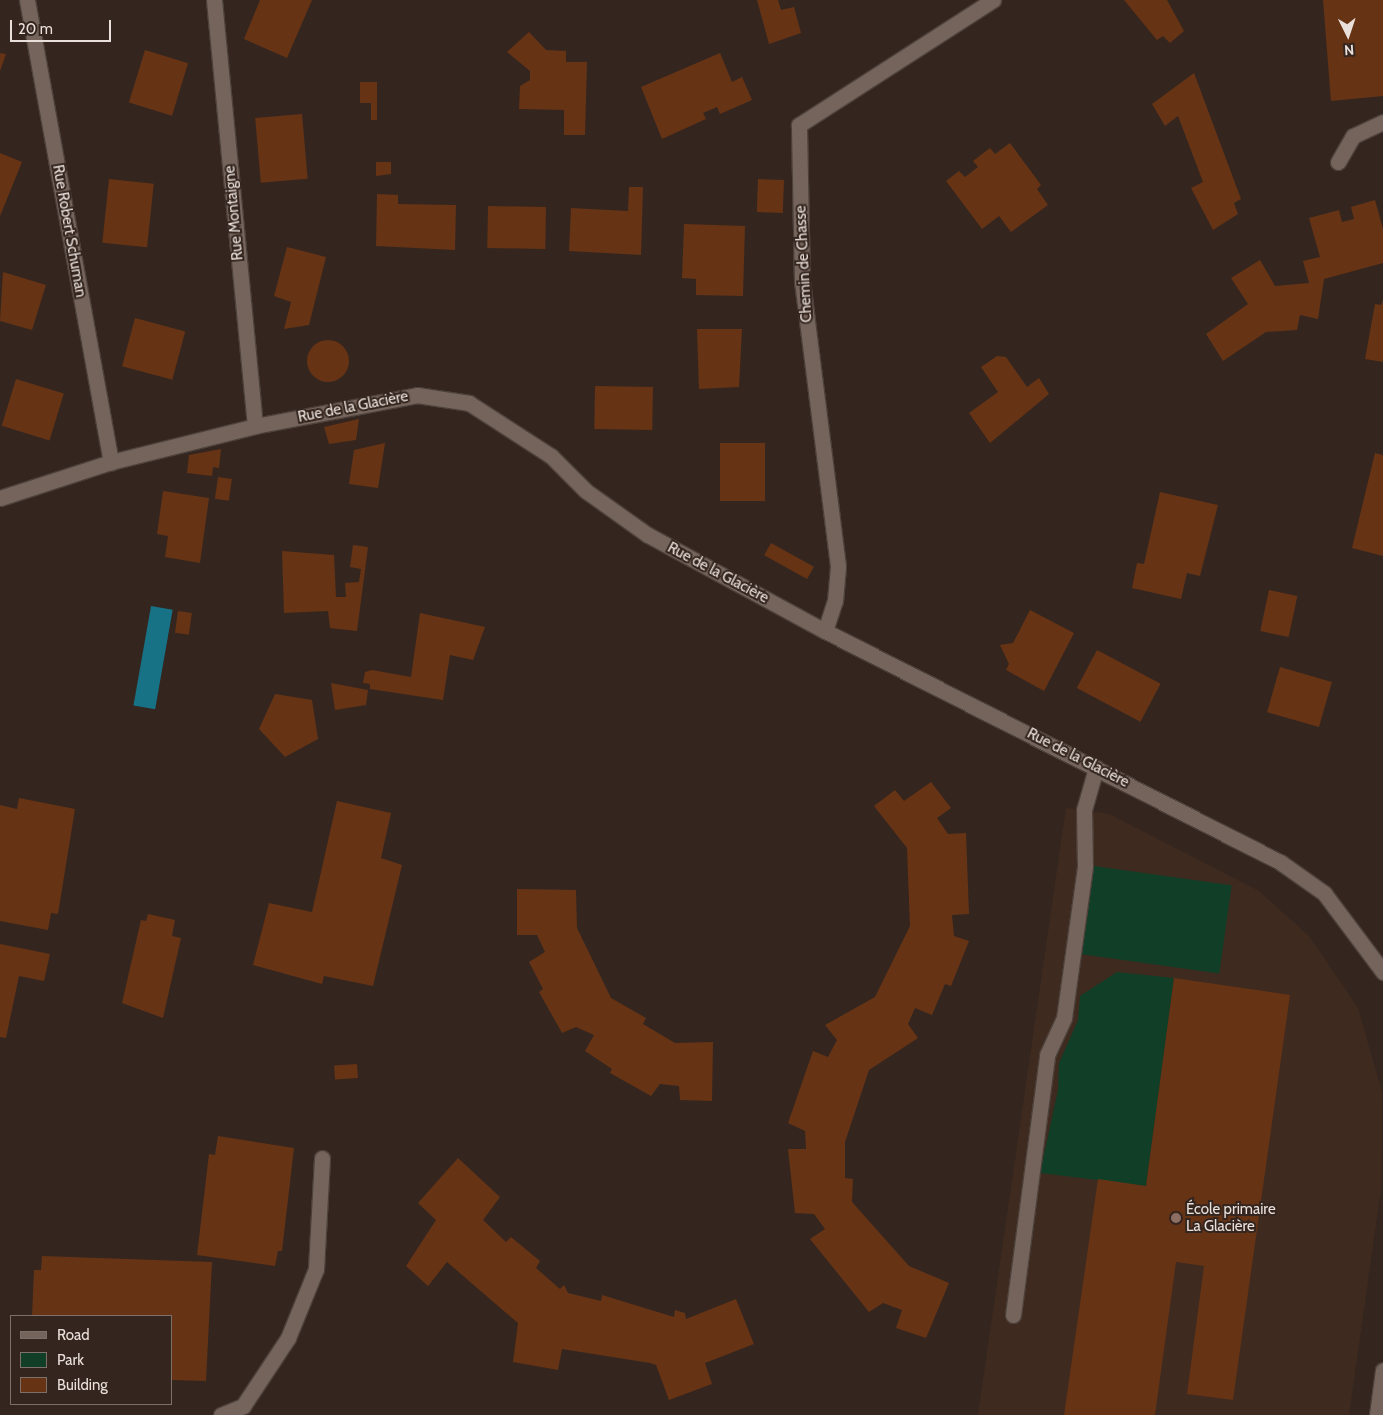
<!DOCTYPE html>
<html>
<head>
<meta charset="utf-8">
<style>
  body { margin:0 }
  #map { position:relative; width:1383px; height:1415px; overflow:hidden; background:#34261f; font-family:Cabin,sans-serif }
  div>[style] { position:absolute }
  .built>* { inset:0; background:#3e2a1f }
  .green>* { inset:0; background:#113e27; transform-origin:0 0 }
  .water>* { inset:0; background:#177286; transform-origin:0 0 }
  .building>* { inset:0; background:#663315; transform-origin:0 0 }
  .round { border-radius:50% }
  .roads { filter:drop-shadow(1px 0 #4d413b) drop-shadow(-1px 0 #4d413b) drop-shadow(0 1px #4d413b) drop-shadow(0 -1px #4d413b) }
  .minor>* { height:15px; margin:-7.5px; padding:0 7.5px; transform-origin:7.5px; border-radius:7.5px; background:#74645c }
  .dots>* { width:14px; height:14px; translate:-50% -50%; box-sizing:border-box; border:2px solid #34261f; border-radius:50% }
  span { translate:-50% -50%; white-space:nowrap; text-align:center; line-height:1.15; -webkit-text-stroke:4px #34261f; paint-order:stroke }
  .street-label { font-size:15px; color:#eae0db }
  .poi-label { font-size:15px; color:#eae0db }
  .left { translate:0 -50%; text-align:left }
  .legend { position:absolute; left:10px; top:1315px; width:162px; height:90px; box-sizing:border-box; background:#34261f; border:1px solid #7d706a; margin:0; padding:6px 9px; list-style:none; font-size:15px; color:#eae0db }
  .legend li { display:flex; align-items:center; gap:10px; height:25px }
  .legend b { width:25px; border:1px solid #7d706a }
  .north { position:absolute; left:1323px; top:10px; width:50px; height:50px; -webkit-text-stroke:4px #34261f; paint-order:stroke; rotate:176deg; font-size:14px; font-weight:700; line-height:20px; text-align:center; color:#eae0db }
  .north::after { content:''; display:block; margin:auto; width:18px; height:22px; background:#eae0db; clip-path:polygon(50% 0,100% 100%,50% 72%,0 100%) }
  .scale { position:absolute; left:10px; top:20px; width:101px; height:22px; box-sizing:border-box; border:2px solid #eae0db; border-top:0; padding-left:6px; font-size:15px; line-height:18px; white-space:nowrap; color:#eae0db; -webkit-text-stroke:4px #34261f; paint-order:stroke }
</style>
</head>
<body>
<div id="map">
  <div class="built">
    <div style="clip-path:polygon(1066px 808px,1109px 814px,1259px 891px,1309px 936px,1358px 1008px,1382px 1092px,1381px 1189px,1349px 1415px,978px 1415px)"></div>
  </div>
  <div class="green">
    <div style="left:1094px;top:866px;width:139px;height:89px;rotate:8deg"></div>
    <div style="clip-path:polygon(1117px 972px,1174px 978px,1146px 1186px,1040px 1173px,1058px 1090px,1059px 1063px,1078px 1020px,1080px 996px)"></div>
  </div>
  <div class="water">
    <div style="left:151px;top:606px;width:22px;height:101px;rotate:10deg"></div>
  </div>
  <div class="building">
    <div style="clip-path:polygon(260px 0,312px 0,287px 58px,244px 39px)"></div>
    <div style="clip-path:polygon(757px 0,778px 0,781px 10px,794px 7px,801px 33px,769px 44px)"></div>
    <div style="clip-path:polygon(1124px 0,1167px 0,1184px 31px,1170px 43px,1163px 36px,1157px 40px)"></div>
    <div style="clip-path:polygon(1323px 0,1383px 0,1383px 96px,1331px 101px)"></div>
    <div style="clip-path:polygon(529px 32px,546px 50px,566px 51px,566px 62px,587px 62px,585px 135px,564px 135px,564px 110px,519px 109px,520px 86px,530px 80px,530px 71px,507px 52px)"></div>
    <div style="left:145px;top:50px;width:45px;height:55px;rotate:17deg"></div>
    <div style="clip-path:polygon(0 53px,6px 54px,0 71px)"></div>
    <div style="clip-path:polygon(720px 53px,732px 82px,742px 77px,752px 100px,720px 114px,717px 107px,703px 113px,706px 119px,662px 139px,641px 87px)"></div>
    <div style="clip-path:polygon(1194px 73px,1241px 199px,1234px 203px,1238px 214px,1213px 230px,1191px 188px,1203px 182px,1178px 116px,1165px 126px,1152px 104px)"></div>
    <div style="clip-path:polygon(360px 82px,377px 82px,377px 120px,371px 120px,371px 103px,360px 103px)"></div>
    <div style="left:302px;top:114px;width:65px;height:47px;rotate:85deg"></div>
    <div style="clip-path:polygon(1010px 143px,1041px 185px,1037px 189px,1048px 205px,1011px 232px,999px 216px,982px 229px,946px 181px,959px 171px,965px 177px,978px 167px,973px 161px,990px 148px,995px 154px)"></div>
    <div style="clip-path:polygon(0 153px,22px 162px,0 216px)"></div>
    <div style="clip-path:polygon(376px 162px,391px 162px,391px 174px,376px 176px)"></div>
    <div style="left:109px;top:179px;width:45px;height:64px;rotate:6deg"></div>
    <div style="left:758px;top:179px;width:26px;height:33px;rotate:2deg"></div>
    <div style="clip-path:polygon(629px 187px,643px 187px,641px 255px,569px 251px,571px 208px,628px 211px)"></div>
    <div style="clip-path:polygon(377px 194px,398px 195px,398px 204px,456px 205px,455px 250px,376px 246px)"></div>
    <div style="clip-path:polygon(1375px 200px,1383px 229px,1383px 263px,1324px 279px,1318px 319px,1300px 315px,1297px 330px,1266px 332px,1223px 361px,1206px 334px,1248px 304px,1231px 278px,1260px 260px,1275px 286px,1309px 283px,1303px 261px,1320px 257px,1309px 218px,1339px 210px,1342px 222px,1354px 219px,1351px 207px)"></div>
    <div style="left:488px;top:206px;width:58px;height:42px;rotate:1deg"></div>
    <div style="clip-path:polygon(684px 224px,745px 226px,743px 296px,696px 295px,696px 279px,682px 278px)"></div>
    <div style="clip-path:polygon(287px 247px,326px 257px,309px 325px,284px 329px,291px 302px,274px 296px)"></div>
    <div style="clip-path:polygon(3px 272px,46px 285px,32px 330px,0 321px)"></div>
    <div style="clip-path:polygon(1383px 300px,1383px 362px,1365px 359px,1375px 304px,1381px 305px)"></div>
    <div style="left:135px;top:318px;width:52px;height:50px;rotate:15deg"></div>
    <div style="clip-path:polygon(697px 329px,742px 329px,739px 387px,699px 389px)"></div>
    <div class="round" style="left:307px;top:340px;width:42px;height:42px"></div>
    <div style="clip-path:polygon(997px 356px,1006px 357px,1027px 387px,1039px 378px,1049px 394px,990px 443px,969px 413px,998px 392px,981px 367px)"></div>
    <div style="left:16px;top:379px;width:50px;height:49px;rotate:17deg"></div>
    <div style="left:653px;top:387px;width:43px;height:58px;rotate:91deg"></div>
    <div style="clip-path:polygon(359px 419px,356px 440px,329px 444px,324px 427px)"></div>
    <div style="clip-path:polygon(385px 443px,378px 488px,349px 484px,354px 450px)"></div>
    <div style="left:720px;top:443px;width:45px;height:58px"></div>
    <div style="clip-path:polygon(221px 449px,219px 468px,213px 467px,212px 476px,187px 473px,189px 455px)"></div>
    <div style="clip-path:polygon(1375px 453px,1383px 455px,1383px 556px,1352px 548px)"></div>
    <div style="left:218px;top:477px;width:14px;height:22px;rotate:8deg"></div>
    <div style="clip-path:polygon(163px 491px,209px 498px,200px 563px,165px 557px,168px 536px,157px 534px)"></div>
    <div style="clip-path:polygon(1160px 492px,1218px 505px,1200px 576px,1187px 573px,1181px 599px,1132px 588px,1137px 563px,1144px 564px)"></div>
    <div style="left:771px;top:543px;width:49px;height:14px;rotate:29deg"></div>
    <div style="clip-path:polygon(353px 545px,368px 547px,357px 631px,330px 628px,328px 611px,284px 613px,282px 551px,334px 555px,336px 597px,346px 597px,345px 583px,359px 582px,361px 569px,350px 567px)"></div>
    <div style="left:1269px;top:590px;width:29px;height:42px;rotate:12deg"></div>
    <div style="clip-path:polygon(1030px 610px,1074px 633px,1044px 691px,1006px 670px,1009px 664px,1000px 645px,1013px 643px)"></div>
    <div style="left:178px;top:611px;width:14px;height:22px;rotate:8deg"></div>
    <div style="clip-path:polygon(420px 613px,485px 627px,473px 660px,450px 655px,443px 700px,370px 689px,370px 684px,363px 683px,365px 672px,372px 670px,411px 677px)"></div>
    <div style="left:1097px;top:650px;width:72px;height:43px;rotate:28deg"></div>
    <div style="left:1280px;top:667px;width:54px;height:47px;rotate:16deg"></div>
    <div style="clip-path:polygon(331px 683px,368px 690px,366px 705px,335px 710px)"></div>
    <div style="clip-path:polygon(275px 694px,312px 700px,318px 739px,285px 757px,259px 729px)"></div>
    <div style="clip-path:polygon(931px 782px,951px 808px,937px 818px,948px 834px,966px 833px,969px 914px,952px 915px,954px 936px,969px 941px,951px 986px,945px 984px,932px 1015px,915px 1008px,908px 1024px,918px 1038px,869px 1070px,845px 1142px,845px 1178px,853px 1179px,852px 1202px,909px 1266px,949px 1283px,926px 1338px,896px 1328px,902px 1310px,883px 1303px,869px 1312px,810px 1239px,825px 1229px,814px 1214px,795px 1213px,788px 1149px,806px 1149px,805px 1131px,788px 1123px,813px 1051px,828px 1057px,837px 1040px,825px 1025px,875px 997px,910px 926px,907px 848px,874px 806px,895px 790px,904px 801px)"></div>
    <div style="clip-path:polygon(19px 798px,75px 809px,58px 914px,51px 913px,48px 930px,0 921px,0 805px,17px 809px)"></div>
    <div style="clip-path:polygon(337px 801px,391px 813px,381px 858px,402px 865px,373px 986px,324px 976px,322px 984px,253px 965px,269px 903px,312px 912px)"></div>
    <div style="clip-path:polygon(517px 889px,576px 890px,577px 928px,611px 998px,646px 1018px,643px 1024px,675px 1043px,713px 1042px,712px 1101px,680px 1100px,679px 1086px,660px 1084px,651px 1096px,610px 1073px,612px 1069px,585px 1051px,594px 1035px,576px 1027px,562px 1033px,539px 992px,543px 989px,529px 962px,545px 952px,537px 935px,517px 935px)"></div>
    <div style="clip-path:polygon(148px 914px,175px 920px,172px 936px,181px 938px,163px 1018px,122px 1003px,141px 920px,146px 921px)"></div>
    <div style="clip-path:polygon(0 944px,50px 954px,44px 981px,19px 976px,6px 1038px,0 1037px)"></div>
    <div style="clip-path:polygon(1174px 978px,1290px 995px,1233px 1400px,1187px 1394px,1204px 1266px,1176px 1262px,1155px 1415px,1064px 1415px,1098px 1179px,1146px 1186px)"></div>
    <div style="left:357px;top:1064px;width:14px;height:23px;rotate:86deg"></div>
    <div style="clip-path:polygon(218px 1136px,294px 1148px,282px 1251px,278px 1251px,275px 1266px,197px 1255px,209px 1154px,215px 1155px)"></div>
    <div style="clip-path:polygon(458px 1158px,500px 1197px,483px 1220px,506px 1242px,511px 1237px,540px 1261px,536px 1268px,560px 1289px,564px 1285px,568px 1293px,601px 1301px,602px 1295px,674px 1317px,675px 1310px,685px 1313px,686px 1319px,736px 1299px,754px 1344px,705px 1363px,712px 1384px,669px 1400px,656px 1365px,650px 1363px,562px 1349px,558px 1370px,513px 1362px,518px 1323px,447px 1262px,428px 1286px,406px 1266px,436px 1220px,418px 1203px)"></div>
    <div style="clip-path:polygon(42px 1256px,212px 1262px,206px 1381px,171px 1380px,171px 1316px,32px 1316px,34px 1270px,41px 1270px)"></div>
  </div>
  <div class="roads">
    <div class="minor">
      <div style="left:27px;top:0;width:470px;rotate:79.7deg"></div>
      <div style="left:214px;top:0;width:428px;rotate:84.5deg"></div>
      <div style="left:1338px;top:162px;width:30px;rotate:-60deg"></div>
      <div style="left:1353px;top:136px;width:33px;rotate:-25deg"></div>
      <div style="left:0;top:498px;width:117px;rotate:-18deg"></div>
      <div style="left:111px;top:462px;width:148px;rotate:-14deg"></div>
      <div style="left:255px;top:426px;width:165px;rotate:-10.8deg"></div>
      <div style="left:417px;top:395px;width:53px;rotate:8.7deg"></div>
      <div style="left:469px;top:403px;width:98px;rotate:32.9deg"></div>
      <div style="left:551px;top:456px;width:49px;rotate:45deg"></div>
      <div style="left:586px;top:491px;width:76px;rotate:35.4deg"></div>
      <div style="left:648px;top:535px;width:201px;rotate:28.5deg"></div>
      <div style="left:825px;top:631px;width:510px;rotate:26.92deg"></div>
      <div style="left:1280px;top:862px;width:54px;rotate:35.2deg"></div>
      <div style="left:1324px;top:893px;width:99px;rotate:53.2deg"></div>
      <div style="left:825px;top:631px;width:32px;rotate:-72deg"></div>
      <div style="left:835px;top:601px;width:35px;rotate:-85deg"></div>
      <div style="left:838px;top:566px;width:285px;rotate:-97.2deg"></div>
      <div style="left:802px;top:283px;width:158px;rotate:-91.1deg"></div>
      <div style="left:799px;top:125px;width:231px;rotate:-32.8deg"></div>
      <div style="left:1013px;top:1315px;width:262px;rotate:-82.5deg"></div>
      <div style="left:1047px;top:1055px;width:41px;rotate:-65.3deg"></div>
      <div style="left:1064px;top:1018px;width:153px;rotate:-82.1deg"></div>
      <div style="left:1085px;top:866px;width:56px;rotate:-91deg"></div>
      <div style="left:1084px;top:810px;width:44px;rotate:-74.1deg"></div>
      <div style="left:221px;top:1415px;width:24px;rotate:-22deg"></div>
      <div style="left:243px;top:1406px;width:82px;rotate:-56.5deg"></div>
      <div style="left:288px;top:1338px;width:74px;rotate:-67.9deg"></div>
      <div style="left:316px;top:1269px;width:111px;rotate:-86.9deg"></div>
      <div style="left:1377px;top:1415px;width:45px;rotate:-82.4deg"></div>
    </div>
  </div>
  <div class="dots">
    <div style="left:1176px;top:1218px;background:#8d6e63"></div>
  </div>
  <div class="street-label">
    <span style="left:234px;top:213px;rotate:-95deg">Rue Montaigne</span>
    <span style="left:69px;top:231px;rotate:80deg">Rue Robert Schuman</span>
    <span style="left:804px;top:264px;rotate:-93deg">Chemin de Chasse</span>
    <span style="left:353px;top:407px;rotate:-11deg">Rue de la Glacière</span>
    <span style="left:718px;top:573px;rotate:28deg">Rue de la Glacière</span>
    <span style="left:1078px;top:758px;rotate:27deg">Rue de la Glacière</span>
  </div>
  <div class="poi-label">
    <span class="left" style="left:1186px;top:1218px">École primaire<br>La Glacière</span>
  </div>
  <ul class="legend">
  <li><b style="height:6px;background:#74645c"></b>Road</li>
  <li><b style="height:14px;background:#113e27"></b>Park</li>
  <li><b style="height:14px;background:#663315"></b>Building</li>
  </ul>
  <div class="north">N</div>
  <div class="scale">20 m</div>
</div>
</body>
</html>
